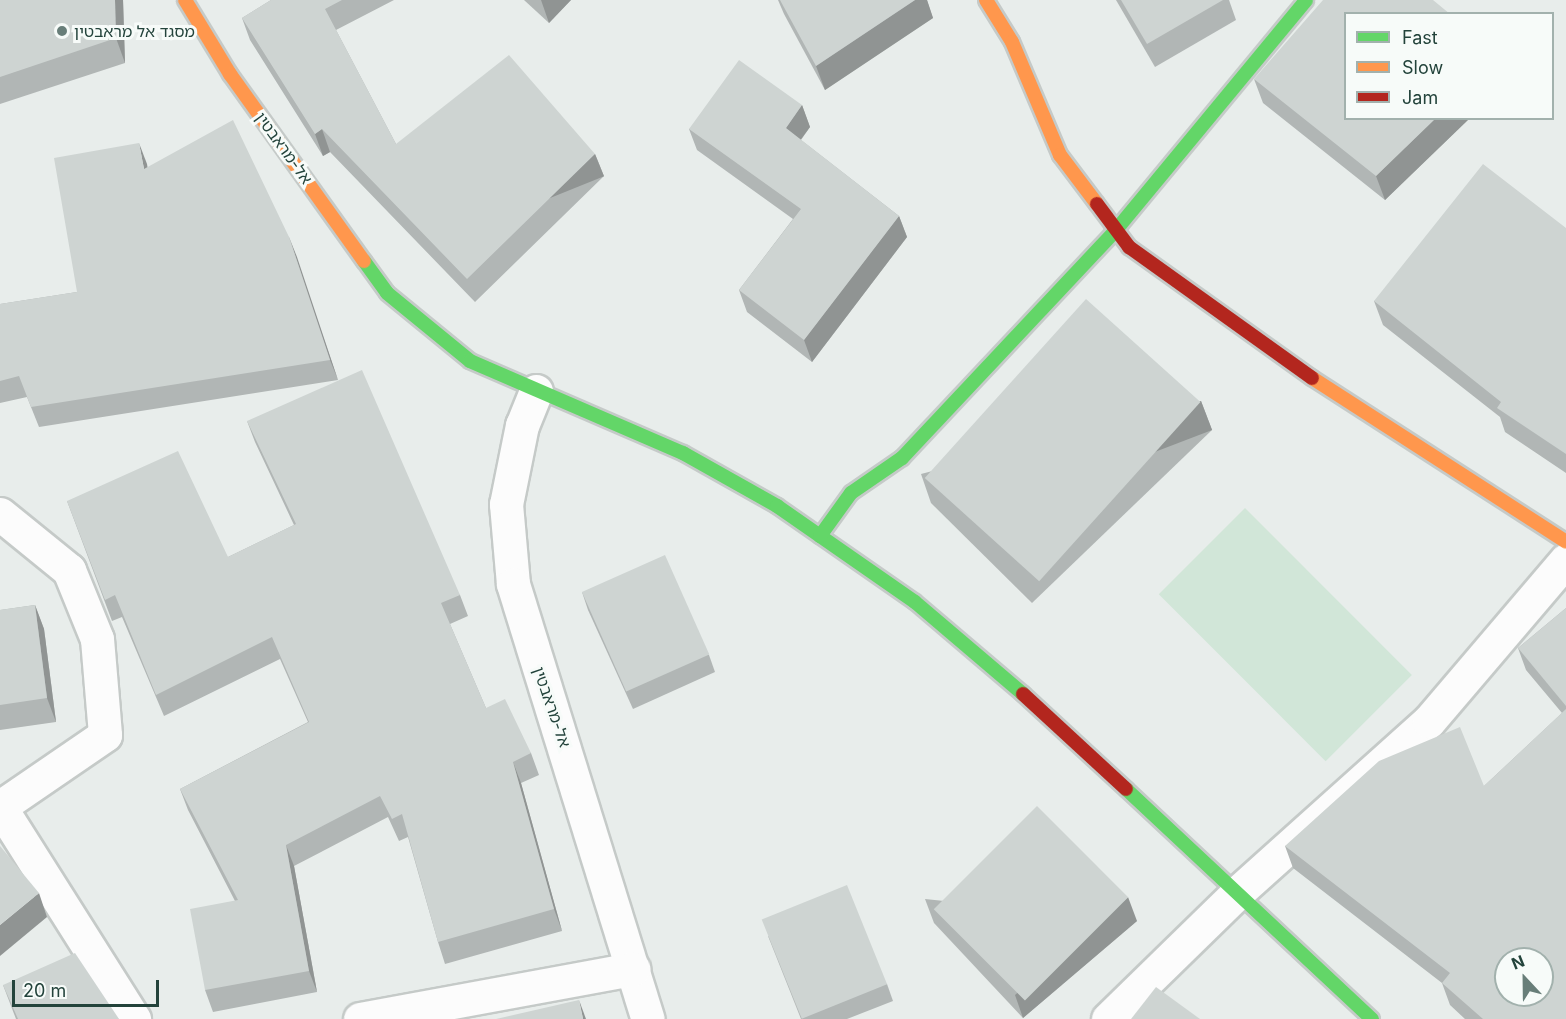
<!DOCTYPE html>
<html>
<head>
<meta charset="utf-8">
<style>
  body { margin:0 }
  #map { position:relative; width:1566px; height:1019px; overflow:hidden; background:#e8edeb; font-family:Inter,"Noto Sans Hebrew",sans-serif }
  div>[style] { position:absolute }
  .green>* { inset:0; background:#d1e6d8; transform-origin:0 0 }
  .roads { filter:drop-shadow(2px 0 #c5cac8) drop-shadow(-2px 0 #c5cac8) drop-shadow(0 2px #c5cac8) drop-shadow(0 -2px #c5cac8) }
  .street>* { height:33px; margin:-16.5px; padding:0 16.5px; transform-origin:16.5px; border-radius:16.5px; background:#fcfcfc }
  .fast>* { height:14px; margin:-7px; padding:0 7px; transform-origin:7px; border-radius:7px; background:#63d668 }
  .slow>* { height:14px; margin:-7px; padding:0 7px; transform-origin:7px; border-radius:7px; background:#ff974d }
  .jam>* { height:14px; margin:-7px; padding:0 7px; transform-origin:7px; border-radius:7px; background:#b3261e }
  .wall>* { inset:0; background:#b1b6b5 }
  .shaded-wall>* { inset:0; background:#909493; transform-origin:0 0 }
  .building>* { inset:0; background:#ced4d2; transform-origin:0 0 }
  .dots>* { width:16px; height:16px; translate:-50% -50%; box-sizing:border-box; border:3px solid #f7fbf9; border-radius:50% }
  span { translate:-50% -50%; white-space:nowrap; text-align:center; line-height:1.15; -webkit-text-stroke:6px #f7fbf9; paint-order:stroke }
  .poi-label { font-size:16px; color:#23433b }
  .left { translate:0 -50%; text-align:left }
  .street-label { font-size:16px; color:#23433b }
  .legend { position:absolute; left:1344px; top:12px; width:210px; height:108px; box-sizing:border-box; background:#f7fbf9; border:2px solid #a2b1ad; margin:0; padding:8px 10px; list-style:none; font-size:18px; color:#23433b }
  .legend li { display:flex; align-items:center; gap:12px; height:30px }
  .legend b { width:30px; border:2px solid #a2b1ad }
  .north { position:absolute; left:1494px; top:947px; width:60px; height:60px; box-sizing:border-box; background:#f7fbf9; border:2px solid #a2b1ad; border-radius:50%; rotate:338deg; font-size:16px; font-weight:700; line-height:24px; text-align:center; color:#23433b }
  .north::after { content:''; display:block; margin:auto; width:21px; height:27px; background:#687e79; clip-path:polygon(50% 0,100% 100%,50% 72%,0 100%) }
  .scale { position:absolute; left:12px; top:980px; width:147px; height:27px; box-sizing:border-box; border:3px solid #23433b; border-top:0; padding-left:8px; font-size:18px; line-height:21px; white-space:nowrap; color:#23433b; -webkit-text-stroke:4px #f7fbf9; paint-order:stroke }
</style>
</head>
<body>
<div id="map">
  <div class="green">
    <div style="left:1245px;top:508px;width:236px;height:122px;rotate:45deg"></div>
  </div>
  <div class="roads">
    <div class="street">
      <div style="left:536px;top:391px;width:37px;rotate:112deg"></div>
      <div style="left:522px;top:425px;width:81px;rotate:101.4deg"></div>
      <div style="left:506px;top:504px;width:80px;rotate:85deg"></div>
      <div style="left:513px;top:584px;width:455px;rotate:72.8deg"></div>
      <div style="left:0;top:514px;width:89px;rotate:39.1deg"></div>
      <div style="left:69px;top:570px;width:74px;rotate:67.9deg"></div>
      <div style="left:97px;top:639px;width:96px;rotate:85.2deg"></div>
      <div style="left:105px;top:735px;width:127px;rotate:145.6deg"></div>
      <div style="left:0;top:807px;width:251px;rotate:57.7deg"></div>
      <div style="left:360px;top:1019px;width:278px;rotate:-10.4deg"></div>
      <div style="left:1108px;top:1019px;width:180px;rotate:-44.3deg"></div>
      <div style="left:1237px;top:893px;width:258px;rotate:-41.9deg"></div>
      <div style="left:1429px;top:721px;width:211px;rotate:-49.6deg"></div>
    </div>
    <div class="fast">
      <div style="left:364px;top:261px;width:39px;rotate:54deg"></div>
      <div style="left:387px;top:293px;width:107px;rotate:39.3deg"></div>
      <div style="left:470px;top:361px;width:232px;rotate:23.4deg"></div>
      <div style="left:683px;top:453px;width:108px;rotate:29.4deg"></div>
      <div style="left:777px;top:506px;width:168px;rotate:34.8deg"></div>
      <div style="left:915px;top:602px;width:142px;rotate:40.4deg"></div>
      <div style="left:820px;top:536px;width:53px;rotate:-54.2deg"></div>
      <div style="left:851px;top:493px;width:62px;rotate:-34.5deg"></div>
      <div style="left:902px;top:458px;width:313px;rotate:-46.8deg"></div>
      <div style="left:1116px;top:230px;width:298px;rotate:-50.4deg"></div>
      <div style="left:1126px;top:789px;width:337px;rotate:43.1deg"></div>
    </div>
    <div class="slow">
      <div style="left:185px;top:0;width:87px;rotate:58.7deg"></div>
      <div style="left:230px;top:74px;width:230px;rotate:54.4deg"></div>
      <div style="left:986px;top:0;width:49px;rotate:58.2deg"></div>
      <div style="left:1012px;top:42px;width:123px;rotate:67deg"></div>
      <div style="left:1060px;top:155px;width:61px;rotate:52.9deg"></div>
      <div style="left:1312px;top:378px;width:302px;rotate:32.8deg"></div>
    </div>
    <div class="jam">
      <div style="left:1097px;top:204px;width:54px;rotate:53.3deg"></div>
      <div style="left:1129px;top:247px;width:225px;rotate:35.6deg"></div>
      <div style="left:1023px;top:694px;width:140px;rotate:42.7deg"></div>
    </div>
  </div>
  <div class="wall">
    <div style="clip-path:polygon(0 0,123px 0,125px 63px,0 104px)"></div>
    <div style="clip-path:polygon(271px 0,394px 0,336px 30px,396px 144px,595px 154px,604px 176px,475px 302px,330px 152px,323px 156px,250px 40px,242px 18px)"></div>
    <div style="clip-path:polygon(524px 0,571px 0,549px 23px)"></div>
    <div style="clip-path:polygon(778px 0,927px 0,933px 18px,825px 90px,784px 14px)"></div>
    <div style="clip-path:polygon(1116px 0,1229px 0,1236px 20px,1155px 67px)"></div>
    <div style="clip-path:polygon(1254px 79px,1346px 118px,1470px 118px,1385px 200px,1263px 103px)"></div>
    <div style="clip-path:polygon(802px 105px,810px 127px,801px 140px,899px 216px,907px 237px,812px 362px,747px 312px,739px 290px,793px 219px,697px 150px,689px 129px)"></div>
    <div style="clip-path:polygon(147px 164px,147px 167px,289px 237px,338px 380px,39px 427px,27px 397px,0 403px,0 304px,77px 292px)"></div>
    <div style="clip-path:polygon(1566px 228px,1566px 473px,1505px 432px,1500px 417px,1383px 325px,1374px 301px)"></div>
    <div style="clip-path:polygon(1201px 401px,1212px 430px,1032px 603px,931px 503px,921px 474px)"></div>
    <div style="clip-path:polygon(247px 421px,460px 595px,468px 616px,450px 624px,486px 708px,531px 753px,539px 775px,521px 783px,562px 931px,445px 964px,438px 942px,408px 837px,399px 841px,388px 817px,294px 866px,317px 992px,213px 1012px,205px 990px,235px 901px,188px 810px,180px 789px,308px 722px,280px 659px,164px 716px,122px 617px,112px 621px,67px 501px,228px 557px,294px 525px,255px 442px)"></div>
    <div style="clip-path:polygon(582px 592px,709px 655px,715px 672px,633px 709px,588px 610px)"></div>
    <div style="clip-path:polygon(35px 605px,44px 629px,56px 722px,0 730px,0 610px)"></div>
    <div style="clip-path:polygon(1566px 608px,1566px 1019px,1465px 1019px,1450px 1005px,1442px 983px,1293px 868px,1285px 846px,1484px 786px,1562px 713px,1526px 670px,1518px 648px)"></div>
    <div style="clip-path:polygon(925px 899px,1137px 921px,1023px 1018px,934px 923px)"></div>
    <div style="clip-path:polygon(768px 936px,887px 984px,893px 1001px,847px 1019px,801px 1019px)"></div>
    <div style="clip-path:polygon(3px 985px,119px 1019px,16px 1019px)"></div>
  </div>
  <div class="shaded-wall">
    <div style="clip-path:polygon(115px 0,123px 0,125px 63px,116px 38px)"></div>
    <div style="clip-path:polygon(541px 0,571px 0,549px 23px)"></div>
    <div style="clip-path:polygon(915px 0,927px 0,933px 18px,825px 90px,816px 66px)"></div>
    <div style="clip-path:polygon(802px 105px,810px 127px,793px 150px,786px 128px)"></div>
    <div style="clip-path:polygon(1436px 118px,1470px 118px,1385px 200px,1376px 176px)"></div>
    <div style="clip-path:polygon(322px 129px,330px 152px,323px 156px,315px 134px)"></div>
    <div style="clip-path:polygon(139px 143px,147px 164px,151px 189px,144px 169px)"></div>
    <div style="left:595px;top:154px;width:24px;height:179px;rotate:68deg"></div>
    <div style="clip-path:polygon(899px 216px,907px 237px,812px 362px,804px 340px)"></div>
    <div style="clip-path:polygon(289px 237px,297px 257px,338px 380px,330px 360px)"></div>
    <div style="left:1201px;top:401px;width:31px;height:250px;rotate:69deg"></div>
    <div style="clip-path:polygon(35px 605px,44px 629px,56px 722px,47px 698px)"></div>
    <div style="clip-path:polygon(513px 762px,521px 783px,562px 931px,554px 909px)"></div>
    <div style="clip-path:polygon(286px 845px,294px 866px,317px 992px,309px 971px)"></div>
    <div style="clip-path:polygon(39px 893px,47px 917px,0 956px,0 925px)"></div>
    <div style="clip-path:polygon(1128px 897px,1137px 921px,1023px 1018px,1015px 995px)"></div>
    <div style="clip-path:polygon(579px 1000px,586px 1019px,583px 1019px)"></div>
  </div>
  <div class="building">
    <div style="clip-path:polygon(0 0,115px 0,116px 38px,0 77px)"></div>
    <div style="clip-path:polygon(271px 0,342px 0,325px 9px,396px 144px,509px 55px,595px 154px,467px 279px,322px 129px,315px 134px,242px 18px)"></div>
    <div style="clip-path:polygon(780px 0,915px 0,816px 66px)"></div>
    <div style="clip-path:polygon(1121px 0,1223px 0,1147px 44px)"></div>
    <div style="clip-path:polygon(1323px 0,1433px 0,1450px 14px,1346px 14px,1346px 118px,1436px 118px,1376px 176px,1254px 79px)"></div>
    <div style="clip-path:polygon(739px 60px,802px 105px,786px 128px,899px 216px,804px 340px,739px 290px,801px 209px,689px 129px)"></div>
    <div style="clip-path:polygon(233px 120px,289px 237px,330px 360px,31px 407px,19px 376px,0 381px,0 304px,77px 292px,54px 158px,139px 143px,144px 169px)"></div>
    <div style="clip-path:polygon(1483px 164px,1566px 228px,1566px 454px,1497px 408px,1501px 402px,1374px 301px)"></div>
    <div style="left:1086px;top:299px;width:154px;height:241px;rotate:42deg"></div>
    <div style="clip-path:polygon(362px 370px,460px 595px,441px 603px,486px 708px,505px 699px,531px 753px,513px 762px,554px 909px,438px 942px,402px 814px,392px 819px,380px 796px,286px 845px,309px 971px,205px 990px,190px 909px,238px 900px,180px 789px,309px 722px,272px 637px,156px 695px,115px 595px,105px 600px,67px 501px,178px 451px,228px 557px,296px 524px,247px 421px)"></div>
    <div style="left:665px;top:555px;width:109px;height:91px;rotate:66deg"></div>
    <div style="clip-path:polygon(35px 605px,47px 698px,0 705px,0 610px)"></div>
    <div style="clip-path:polygon(1566px 608px,1566px 706px,1518px 648px)"></div>
    <div style="clip-path:polygon(evenodd,1566px 709px,1566px 1019px,1483px 1019px,1442px 983px,1450px 973px,1285px 846px,1379px 761px,1460px 727px,1484px 786px,1566px 709px,1506px 959px,1542px 959px,1542px 995px,1506px 995px,1506px 959px)"></div>
    <div style="left:1037px;top:806px;width:129px;height:146px;rotate:45deg"></div>
    <div style="clip-path:polygon(0 846px,39px 893px,0 925px)"></div>
    <div style="left:847px;top:885px;width:107px;height:92px;rotate:68deg"></div>
    <div style="clip-path:polygon(75px 953px,119px 1019px,18px 1019px,3px 985px)"></div>
    <div style="clip-path:polygon(1156px 987px,1200px 1019px,1131px 1019px)"></div>
    <div style="clip-path:polygon(579px 1000px,583px 1019px,496px 1019px)"></div>
  </div>
  <div class="dots">
    <div style="left:62px;top:31px;background:#687e79"></div>
  </div>
  <div class="poi-label">
    <span class="left" style="left:74px;top:31px">מסגד אל מראבטין</span>
  </div>
  <div class="street-label">
    <span style="left:284px;top:148px;rotate:54deg">אל-מראבטין</span>
    <span style="left:552px;top:707px;rotate:71deg">אל-מראבטין</span>
  </div>
  <ul class="legend">
  <li><b style="height:8px;background:#63d668"></b>Fast</li>
  <li><b style="height:8px;background:#ff974d"></b>Slow</li>
  <li><b style="height:8px;background:#b3261e"></b>Jam</li>
  </ul>
  <div class="north">N</div>
  <div class="scale">20 m</div>
</div>
</body>
</html>
